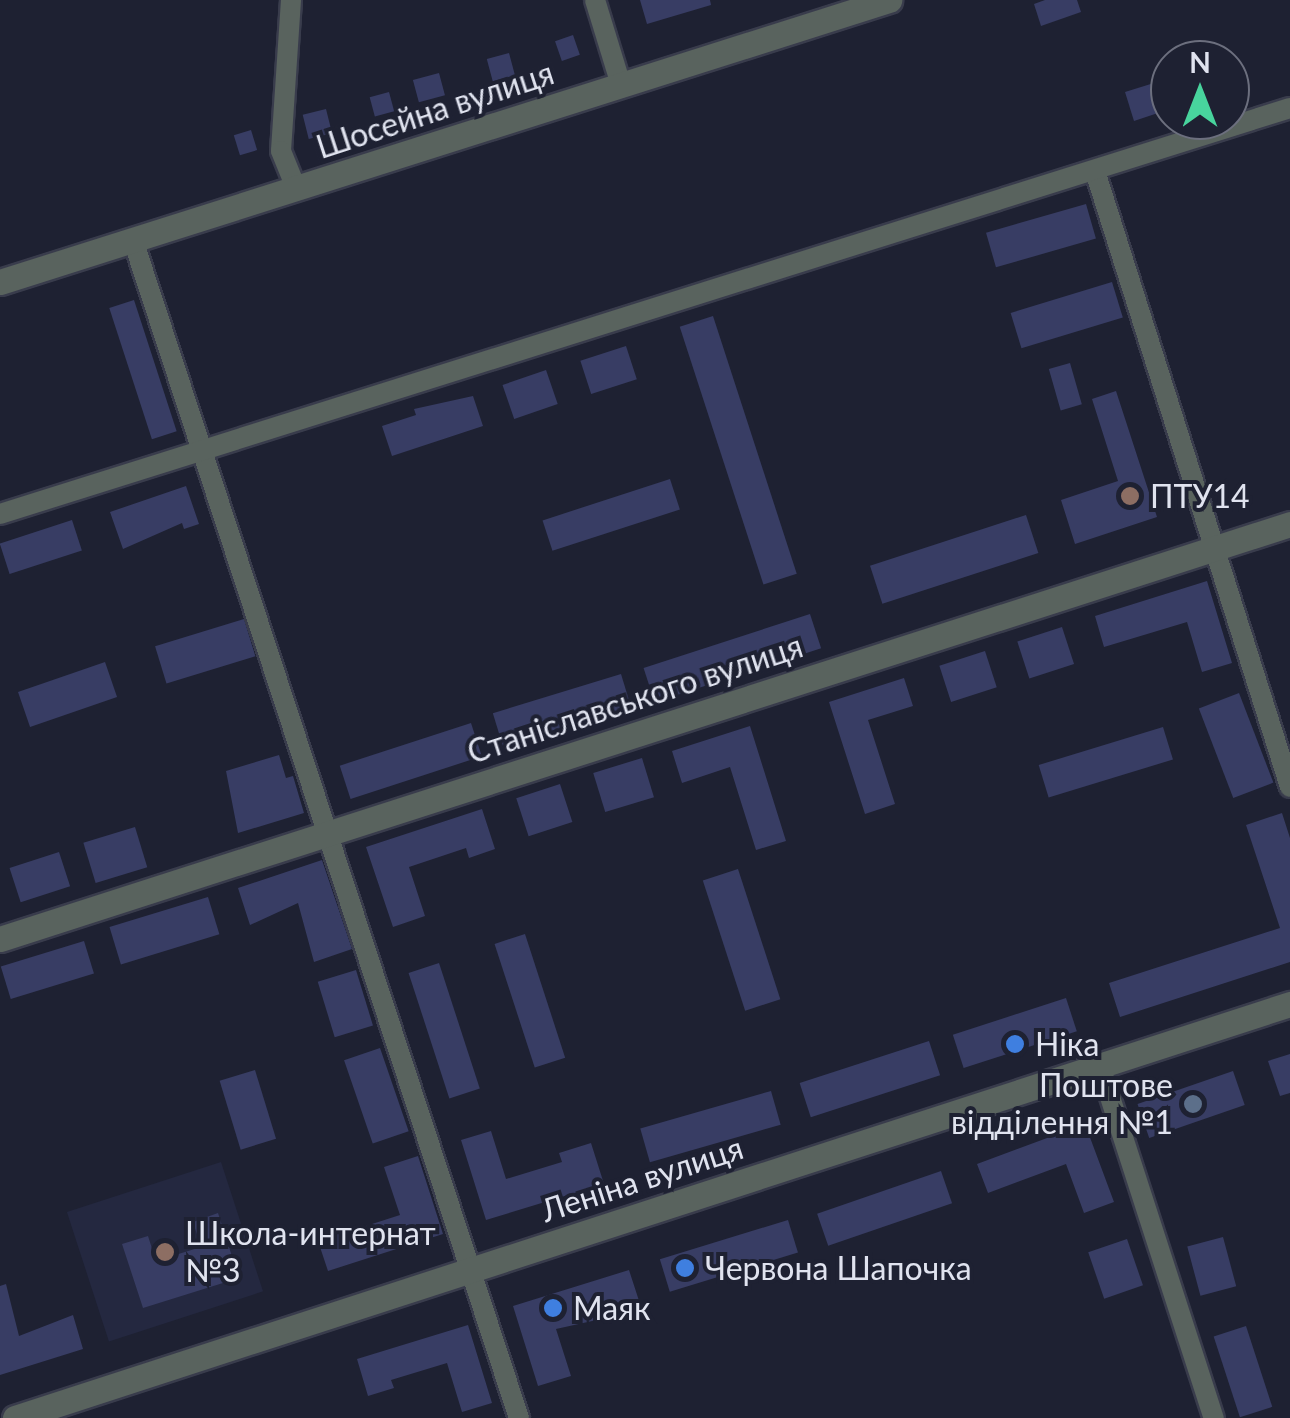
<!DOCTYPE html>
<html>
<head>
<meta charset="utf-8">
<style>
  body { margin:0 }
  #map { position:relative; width:1290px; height:1418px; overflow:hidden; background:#1e2132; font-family:Lato,sans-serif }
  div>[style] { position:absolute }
  .built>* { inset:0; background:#242840; transform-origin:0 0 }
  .building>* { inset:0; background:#383d64; transform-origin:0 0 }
  .roads { filter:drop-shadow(2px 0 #393c4c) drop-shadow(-2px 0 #393c4c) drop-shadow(0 2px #393c4c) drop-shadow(0 -2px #393c4c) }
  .minor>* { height:20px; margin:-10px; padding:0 10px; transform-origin:10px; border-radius:10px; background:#59635e }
  .tertiary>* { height:25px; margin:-12.5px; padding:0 12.5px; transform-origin:12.5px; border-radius:12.5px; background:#59635e }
  .dots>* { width:28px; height:28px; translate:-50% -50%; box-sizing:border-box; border:5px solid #1e2132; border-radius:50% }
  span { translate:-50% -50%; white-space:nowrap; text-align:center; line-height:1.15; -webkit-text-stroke:8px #1e2132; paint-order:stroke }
  .street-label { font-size:32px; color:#e0e3ef }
  .poi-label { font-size:32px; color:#e0e3ef }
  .left { translate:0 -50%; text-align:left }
  .right { translate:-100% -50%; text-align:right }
  .north { position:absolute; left:1150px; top:40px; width:100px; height:100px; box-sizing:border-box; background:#1e2132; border:2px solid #6c6f7e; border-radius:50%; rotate:0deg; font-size:28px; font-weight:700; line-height:40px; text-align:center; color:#e0e3ef }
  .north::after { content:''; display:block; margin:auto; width:35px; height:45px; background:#48d49d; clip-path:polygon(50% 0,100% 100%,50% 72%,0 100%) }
</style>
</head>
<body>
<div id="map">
  <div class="built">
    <div style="left:221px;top:1162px;width:136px;height:162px;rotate:72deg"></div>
  </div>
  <div class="building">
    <div style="clip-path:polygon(640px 0,710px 0,711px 5px,647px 24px)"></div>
    <div style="clip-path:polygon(1045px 0,1077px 0,1081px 12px,1041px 26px,1034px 4px)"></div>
    <div style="left:573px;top:35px;width:21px;height:19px;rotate:71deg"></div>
    <div style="left:509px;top:53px;width:23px;height:23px;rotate:75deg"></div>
    <div style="clip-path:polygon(1237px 56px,1246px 85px,1230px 90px,1230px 58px)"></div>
    <div style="left:439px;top:73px;width:23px;height:27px;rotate:75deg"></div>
    <div style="clip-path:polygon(1170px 78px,1170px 109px,1134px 121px,1125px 92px)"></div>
    <div style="left:389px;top:92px;width:20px;height:20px;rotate:75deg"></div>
    <div style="left:326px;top:109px;width:25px;height:24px;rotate:76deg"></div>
    <div style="left:251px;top:130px;width:21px;height:18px;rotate:73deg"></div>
    <div style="left:1086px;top:204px;width:36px;height:104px;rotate:74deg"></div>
    <div style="left:1112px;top:282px;width:37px;height:106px;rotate:73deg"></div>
    <div style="left:134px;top:300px;width:138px;height:26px;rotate:72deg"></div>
    <div style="left:713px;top:316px;width:271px;height:35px;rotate:72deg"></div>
    <div style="left:626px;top:346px;width:35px;height:48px;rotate:72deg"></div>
    <div style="left:1070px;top:363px;width:43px;height:22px;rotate:74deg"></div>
    <div style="left:546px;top:370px;width:36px;height:46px;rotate:71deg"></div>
    <div style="clip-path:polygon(1116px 391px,1157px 517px,1075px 544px,1061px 500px,1118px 481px,1092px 399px)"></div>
    <div style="clip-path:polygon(473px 396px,483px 426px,392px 456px,382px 426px,416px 415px,414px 409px)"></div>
    <div style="left:670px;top:479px;width:32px;height:134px;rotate:72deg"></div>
    <div style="clip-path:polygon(186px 486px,199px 524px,184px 529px,182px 523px,123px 549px,110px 512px)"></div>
    <div style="left:1026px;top:515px;width:40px;height:164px;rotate:72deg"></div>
    <div style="left:72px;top:520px;width:32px;height:76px;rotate:72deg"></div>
    <div style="clip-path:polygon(1207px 581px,1232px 663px,1202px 672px,1187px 622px,1104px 647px,1095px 616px)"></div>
    <div style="left:810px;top:614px;width:36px;height:175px;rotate:72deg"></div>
    <div style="left:244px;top:619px;width:39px;height:93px;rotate:73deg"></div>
    <div style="left:1062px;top:627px;width:39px;height:47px;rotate:72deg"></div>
    <div style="left:985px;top:651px;width:38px;height:48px;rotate:72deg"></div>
    <div style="left:105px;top:662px;width:37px;height:92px;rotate:71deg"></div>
    <div style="left:621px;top:674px;width:34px;height:134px;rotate:73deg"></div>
    <div style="clip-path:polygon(904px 678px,913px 706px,868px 720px,895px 804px,865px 814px,829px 702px)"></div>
    <div style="left:1239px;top:693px;width:96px;height:43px;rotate:69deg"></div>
    <div style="left:471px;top:723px;width:35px;height:138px;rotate:72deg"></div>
    <div style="clip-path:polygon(750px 726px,786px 841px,756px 850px,730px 767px,682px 783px,672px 751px)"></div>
    <div style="left:1163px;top:727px;width:34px;height:130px;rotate:73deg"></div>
    <div style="clip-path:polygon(279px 755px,286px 778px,293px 776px,304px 813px,238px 833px,226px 771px)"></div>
    <div style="left:642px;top:758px;width:41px;height:51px;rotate:73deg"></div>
    <div style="left:560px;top:784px;width:40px;height:46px;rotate:72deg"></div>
    <div style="clip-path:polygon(482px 809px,495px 849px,469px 858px,466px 848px,409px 867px,425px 916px,393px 927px,366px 847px)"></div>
    <div style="clip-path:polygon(1282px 813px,1290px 838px,1290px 962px,1120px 1017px,1109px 983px,1280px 928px,1246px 825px)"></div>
    <div style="left:135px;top:827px;width:42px;height:54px;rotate:73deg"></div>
    <div style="left:59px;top:852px;width:36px;height:52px;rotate:72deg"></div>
    <div style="clip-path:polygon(322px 860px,352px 949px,314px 962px,298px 903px,250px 925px,238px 888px)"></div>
    <div style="left:738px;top:869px;width:137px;height:37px;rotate:72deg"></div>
    <div style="left:208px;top:897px;width:39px;height:103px;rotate:73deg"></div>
    <div style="left:525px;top:934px;width:130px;height:32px;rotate:72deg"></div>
    <div style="left:84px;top:941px;width:34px;height:87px;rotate:73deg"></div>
    <div style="left:439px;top:963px;width:132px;height:32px;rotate:72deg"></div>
    <div style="left:356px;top:970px;width:58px;height:40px;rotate:73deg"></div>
    <div style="left:1066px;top:998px;width:35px;height:119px;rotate:72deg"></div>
    <div style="left:929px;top:1041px;width:36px;height:136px;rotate:72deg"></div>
    <div style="left:380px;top:1048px;width:88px;height:38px;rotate:71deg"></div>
    <div style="clip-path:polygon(1290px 1054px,1290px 1093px,1280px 1096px,1268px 1061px)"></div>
    <div style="left:255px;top:1070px;width:72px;height:37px;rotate:73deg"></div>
    <div style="left:1233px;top:1071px;width:36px;height:101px;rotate:71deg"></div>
    <div style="left:771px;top:1091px;width:35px;height:136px;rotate:74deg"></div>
    <div style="clip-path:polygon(1085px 1124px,1114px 1202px,1084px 1213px,1066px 1164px,988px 1193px,977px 1164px)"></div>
    <div style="clip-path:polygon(491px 1131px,506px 1179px,562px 1162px,559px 1153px,591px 1143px,604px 1184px,486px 1220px,461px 1140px)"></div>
    <div style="clip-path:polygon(418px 1156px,443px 1234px,328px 1271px,315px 1232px,342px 1224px,344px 1233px,400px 1215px,384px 1167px)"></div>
    <div style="left:941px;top:1171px;width:34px;height:131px;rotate:71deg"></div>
    <div style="clip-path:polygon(218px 1213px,239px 1278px,143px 1308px,122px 1244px,148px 1236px,156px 1261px,201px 1247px,193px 1222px)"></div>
    <div style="left:788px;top:1220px;width:34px;height:134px;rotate:73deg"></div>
    <div style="left:1223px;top:1237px;width:51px;height:37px;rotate:75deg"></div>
    <div style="left:1127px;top:1239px;width:49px;height:41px;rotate:71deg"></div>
    <div style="clip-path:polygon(629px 1270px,642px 1310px,556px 1329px,571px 1376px,538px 1386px,513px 1306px)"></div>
    <div style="clip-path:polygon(6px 1284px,19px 1336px,73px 1315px,83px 1349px,0 1375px,0 1286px)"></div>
    <div style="clip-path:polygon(468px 1325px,492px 1403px,462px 1412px,447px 1363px,391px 1380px,394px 1388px,368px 1396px,357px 1359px)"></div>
    <div style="left:1246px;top:1326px;width:85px;height:34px;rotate:72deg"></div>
  </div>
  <div class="roads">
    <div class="minor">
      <div style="left:291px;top:0;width:151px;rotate:93.8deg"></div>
      <div style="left:281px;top:151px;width:40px;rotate:68deg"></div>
      <div style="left:595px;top:0;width:89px;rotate:73deg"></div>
      <div style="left:1095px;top:171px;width:646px;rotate:72.43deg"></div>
      <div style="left:133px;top:240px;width:1240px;rotate:71.86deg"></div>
      <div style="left:0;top:514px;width:1352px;rotate:-17.47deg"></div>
      <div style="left:1100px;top:1066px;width:370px;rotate:72.1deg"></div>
    </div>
    <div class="tertiary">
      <div style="left:0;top:282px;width:933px;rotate:-17.6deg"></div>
      <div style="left:0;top:939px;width:1355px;rotate:-17.83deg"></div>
      <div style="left:15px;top:1418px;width:1341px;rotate:-17.99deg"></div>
    </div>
  </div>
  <div class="dots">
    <div style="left:1130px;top:496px;background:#8d6e63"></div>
    <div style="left:1015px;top:1044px;background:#3f7fe0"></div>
    <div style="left:1193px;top:1104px;background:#5c6f8a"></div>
    <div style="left:165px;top:1252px;background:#8d6e63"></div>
    <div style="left:685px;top:1268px;background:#3f7fe0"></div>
    <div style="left:553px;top:1308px;background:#3f7fe0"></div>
  </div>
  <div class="street-label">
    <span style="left:435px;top:110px;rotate:-18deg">Шосейна вулиця</span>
    <span style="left:635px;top:699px;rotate:-18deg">Станіславського вулиця</span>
    <span style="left:642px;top:1179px;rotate:-18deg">Леніна вулиця</span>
  </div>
  <div class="poi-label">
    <span class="left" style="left:1150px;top:496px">ПТУ14</span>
    <span class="left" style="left:1035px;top:1044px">Ніка</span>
    <span class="right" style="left:1173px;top:1104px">Поштове<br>відділення №1</span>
    <span class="left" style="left:185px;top:1252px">Школа-интернат<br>№3</span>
    <span class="left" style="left:705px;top:1268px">Червона Шапочка</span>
    <span class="left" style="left:573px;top:1308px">Маяк</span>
  </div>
  <div class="north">N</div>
</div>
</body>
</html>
